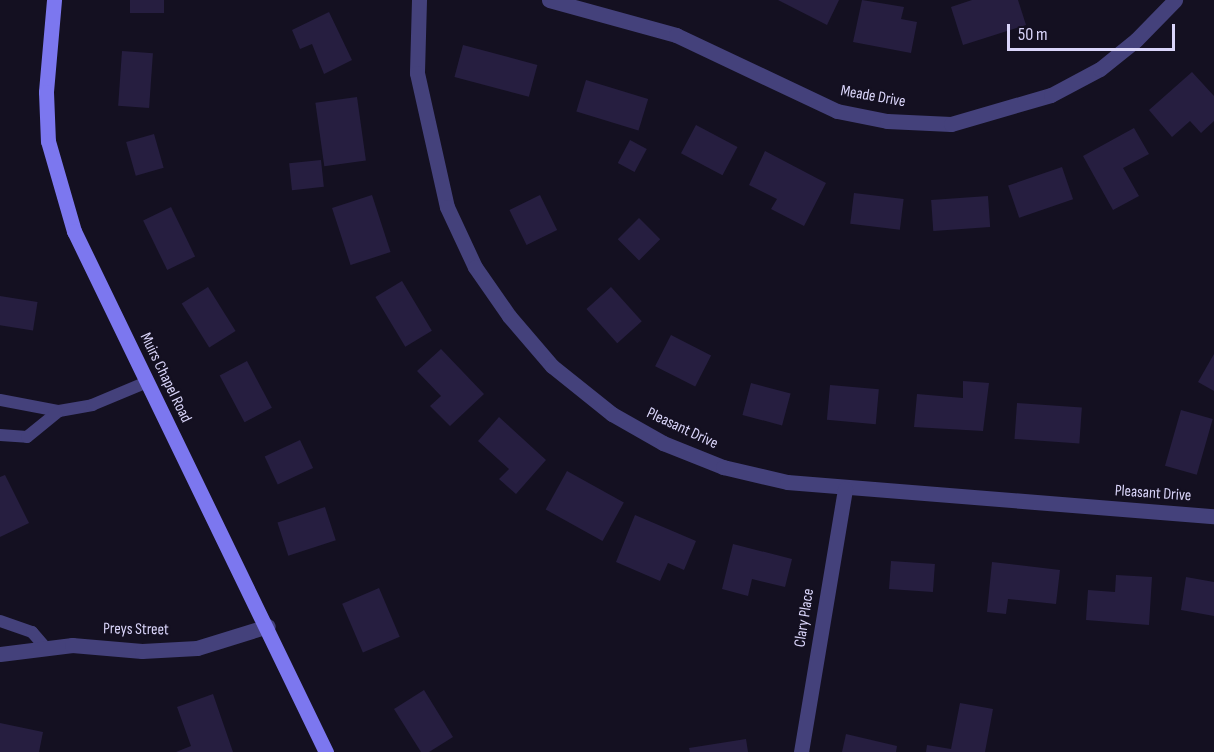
<!DOCTYPE html>
<html>
<head>
<meta charset="utf-8">
<style>
  body { margin:0 }
  #map { position:relative; width:1214px; height:752px; overflow:hidden; background:#141021; font-family:"Sofia Sans Condensed",sans-serif }
  div>[style] { position:absolute }
  .building>* { inset:0; background:#261e40; transform-origin:0 0 }
  .service>* { height:12px; margin:-6px; padding:0 6px; transform-origin:6px; border-radius:6px; background:#44417b }
  .minor>* { height:15px; margin:-7.5px; padding:0 7.5px; transform-origin:7.5px; border-radius:7.5px; background:#44417b }
  .secondary>* { height:15px; margin:-7.5px; padding:0 7.5px; transform-origin:7.5px; border-radius:7.5px; background:#7c77ef }
  span { translate:-50% -50%; white-space:nowrap; text-align:center; line-height:1.15; -webkit-text-stroke:4.5px #141021; paint-order:stroke }
  .street-label { font-size:16px; color:#dad5fa }
  .scale { position:absolute; left:1007px; top:24px; width:168px; height:27px; box-sizing:border-box; border:3px solid #dad5fa; border-top:0; padding-left:8px; font-size:18px; line-height:21px; white-space:nowrap; color:#dad5fa; -webkit-text-stroke:4px #141021; paint-order:stroke }
</style>
</head>
<body>
<div id="map">
  <div class="building">
    <div style="left:130px;top:0;width:34px;height:13px"></div>
    <div style="clip-path:polygon(778px 0,839px 0,827px 25px)"></div>
    <div style="clip-path:polygon(862px 0,904px 7px,901px 19px,917px 22px,911px 53px,853px 42px)"></div>
    <div style="clip-path:polygon(972px 0,1018px 0,1026px 25px,963px 45px,951px 7px)"></div>
    <div style="clip-path:polygon(329px 12px,352px 60px,324px 74px,312px 44px,300px 49px,292px 30px)"></div>
    <div style="left:463px;top:45px;width:77px;height:33px;rotate:15deg"></div>
    <div style="left:122px;top:51px;width:31px;height:55px;rotate:4deg"></div>
    <div style="clip-path:polygon(1192px 72px,1214px 96px,1214px 121px,1201px 133px,1190px 121px,1172px 137px,1149px 110px)"></div>
    <div style="left:586px;top:80px;width:65px;height:33px;rotate:17deg"></div>
    <div style="left:357px;top:97px;width:64px;height:42px;rotate:82deg"></div>
    <div style="left:696px;top:125px;width:47px;height:32px;rotate:28deg"></div>
    <div style="clip-path:polygon(1134px 128px,1149px 154px,1123px 168px,1139px 196px,1113px 210px,1083px 156px)"></div>
    <div style="left:154px;top:134px;width:35px;height:29px;rotate:74deg"></div>
    <div style="left:630px;top:140px;width:19px;height:26px;rotate:28deg"></div>
    <div style="clip-path:polygon(765px 151px,826px 183px,804px 226px,771px 209px,777px 199px,749px 185px)"></div>
    <div style="left:321px;top:160px;width:27px;height:32px;rotate:84deg"></div>
    <div style="left:1062px;top:167px;width:34px;height:57px;rotate:71deg"></div>
    <div style="left:854px;top:193px;width:50px;height:31px;rotate:7deg"></div>
    <div style="left:372px;top:195px;width:60px;height:42px;rotate:72deg"></div>
    <div style="left:540px;top:195px;width:39px;height:34px;rotate:64deg"></div>
    <div style="left:988px;top:196px;width:31px;height:57px;rotate:86deg"></div>
    <div style="left:171px;top:207px;width:55px;height:31px;rotate:64deg"></div>
    <div style="left:639px;top:218px;width:30px;height:30px;rotate:45deg"></div>
    <div style="left:402px;top:281px;width:58px;height:31px;rotate:59deg"></div>
    <div style="left:208px;top:287px;width:52px;height:31px;rotate:58deg"></div>
    <div style="left:611px;top:287px;width:46px;height:33px;rotate:48deg"></div>
    <div style="left:0;top:296px;width:38px;height:29px;rotate:9deg"></div>
    <div style="left:671px;top:335px;width:45px;height:35px;rotate:27deg"></div>
    <div style="clip-path:polygon(441px 349px,484px 394px,450px 426px,430px 406px,441px 396px,417px 371px)"></div>
    <div style="clip-path:polygon(1214px 354px,1214px 391px,1198px 382px)"></div>
    <div style="left:247px;top:361px;width:53px;height:31px;rotate:62deg"></div>
    <div style="clip-path:polygon(963px 381px,989px 383px,983px 431px,914px 427px,917px 394px,963px 398px)"></div>
    <div style="left:751px;top:383px;width:41px;height:33px;rotate:15deg"></div>
    <div style="left:830px;top:385px;width:49px;height:35px;rotate:5deg"></div>
    <div style="left:1017px;top:403px;width:65px;height:36px;rotate:4deg"></div>
    <div style="left:1181px;top:410px;width:33px;height:58px;rotate:16deg"></div>
    <div style="clip-path:polygon(499px 417px,546px 460px,516px 494px,499px 479px,509px 469px,478px 441px)"></div>
    <div style="left:300px;top:440px;width:31px;height:39px;rotate:65deg"></div>
    <div style="left:567px;top:471px;width:65px;height:44px;rotate:29deg"></div>
    <div style="clip-path:polygon(5px 475px,29px 523px,0 537px,0 477px)"></div>
    <div style="left:325px;top:507px;width:35px;height:50px;rotate:72deg"></div>
    <div style="clip-path:polygon(635px 515px,696px 541px,684px 570px,668px 563px,660px 581px,616px 562px)"></div>
    <div style="clip-path:polygon(733px 544px,792px 559px,785px 587px,752px 579px,748px 596px,722px 589px)"></div>
    <div style="left:891px;top:561px;width:44px;height:28px;rotate:4deg"></div>
    <div style="clip-path:polygon(992px 562px,1060px 570px,1056px 604px,1008px 599px,1006px 614px,987px 612px)"></div>
    <div style="clip-path:polygon(1116px 575px,1152px 577px,1149px 625px,1086px 620px,1088px 590px,1115px 592px)"></div>
    <div style="clip-path:polygon(1186px 577px,1214px 582px,1214px 616px,1181px 610px)"></div>
    <div style="left:379px;top:588px;width:53px;height:40px;rotate:67deg"></div>
    <div style="clip-path:polygon(424px 690px,453px 737px,429px 752px,421px 752px,394px 709px)"></div>
    <div style="clip-path:polygon(213px 694px,233px 752px,176px 752px,191px 746px,177px 707px)"></div>
    <div style="clip-path:polygon(960px 703px,993px 709px,985px 752px,926px 752px,927px 745px,951px 749px)"></div>
    <div style="clip-path:polygon(0 723px,43px 732px,39px 752px,0 752px)"></div>
    <div style="clip-path:polygon(846px 734px,897px 746px,896px 752px,842px 752px)"></div>
    <div style="clip-path:polygon(746px 739px,748px 752px,690px 752px,689px 748px)"></div>
  </div>
  <div class="service">
    <div style="left:0;top:400px;width:60px;rotate:10.6deg"></div>
    <div style="left:59px;top:411px;width:34px;rotate:-10deg"></div>
    <div style="left:92px;top:405px;width:60px;rotate:-22.7deg"></div>
    <div style="left:0;top:435px;width:27px;rotate:4deg"></div>
    <div style="left:27px;top:437px;width:41px;rotate:-39.1deg"></div>
    <div style="left:0;top:621px;width:34px;rotate:19deg"></div>
    <div style="left:32px;top:632px;width:21px;rotate:49deg"></div>
  </div>
  <div class="minor">
    <div style="left:419px;top:0;width:73px;rotate:91.6deg"></div>
    <div style="left:417px;top:73px;width:137px;rotate:77.4deg"></div>
    <div style="left:447px;top:207px;width:66px;rotate:65deg"></div>
    <div style="left:475px;top:267px;width:60px;rotate:55.2deg"></div>
    <div style="left:509px;top:316px;width:66px;rotate:49.3deg"></div>
    <div style="left:552px;top:366px;width:77px;rotate:38.7deg"></div>
    <div style="left:612px;top:414px;width:59px;rotate:29.6deg"></div>
    <div style="left:663px;top:443px;width:65px;rotate:21.8deg"></div>
    <div style="left:723px;top:467px;width:66px;rotate:13.2deg"></div>
    <div style="left:787px;top:482px;width:428px;rotate:4.6deg"></div>
    <div style="left:549px;top:0;width:132px;rotate:15.4deg"></div>
    <div style="left:676px;top:35px;width:178px;rotate:25.3deg"></div>
    <div style="left:837px;top:111px;width:51px;rotate:11.3deg"></div>
    <div style="left:887px;top:121px;width:64px;rotate:2.7deg"></div>
    <div style="left:951px;top:124px;width:104px;rotate:-16.2deg"></div>
    <div style="left:1051px;top:95px;width:55px;rotate:-28deg"></div>
    <div style="left:1100px;top:69px;width:46px;rotate:-38.9deg"></div>
    <div style="left:1136px;top:40px;width:56px;rotate:-45.7deg"></div>
    <div style="left:0;top:654px;width:73px;rotate:-7.1deg"></div>
    <div style="left:72px;top:645px;width:70px;rotate:4.9deg"></div>
    <div style="left:142px;top:651px;width:55px;rotate:-3.1deg"></div>
    <div style="left:197px;top:648px;width:74px;rotate:-17.2deg"></div>
    <div style="left:801px;top:752px;width:267px;rotate:-80.5deg"></div>
  </div>
  <div class="secondary">
    <div style="left:54px;top:0;width:92px;rotate:95deg"></div>
    <div style="left:46px;top:92px;width:49px;rotate:87.7deg"></div>
    <div style="left:48px;top:141px;width:94px;rotate:73.9deg"></div>
    <div style="left:74px;top:231px;width:579px;rotate:64.19deg"></div>
  </div>
  <div class="street-label">
    <span style="left:873px;top:97px;rotate:10deg">Meade Drive</span>
    <span style="left:165px;top:378px;rotate:64deg">Muirs Chapel Road</span>
    <span style="left:682px;top:429px;rotate:25deg">Pleasant Drive</span>
    <span style="left:1153px;top:494px;rotate:4deg">Pleasant Drive</span>
    <span style="left:805px;top:618px;rotate:-81deg">Clary Place</span>
    <span style="left:136px;top:630px;rotate:1deg">Preys Street</span>
  </div>
  <div class="scale">50 m</div>
</div>
</body>
</html>
